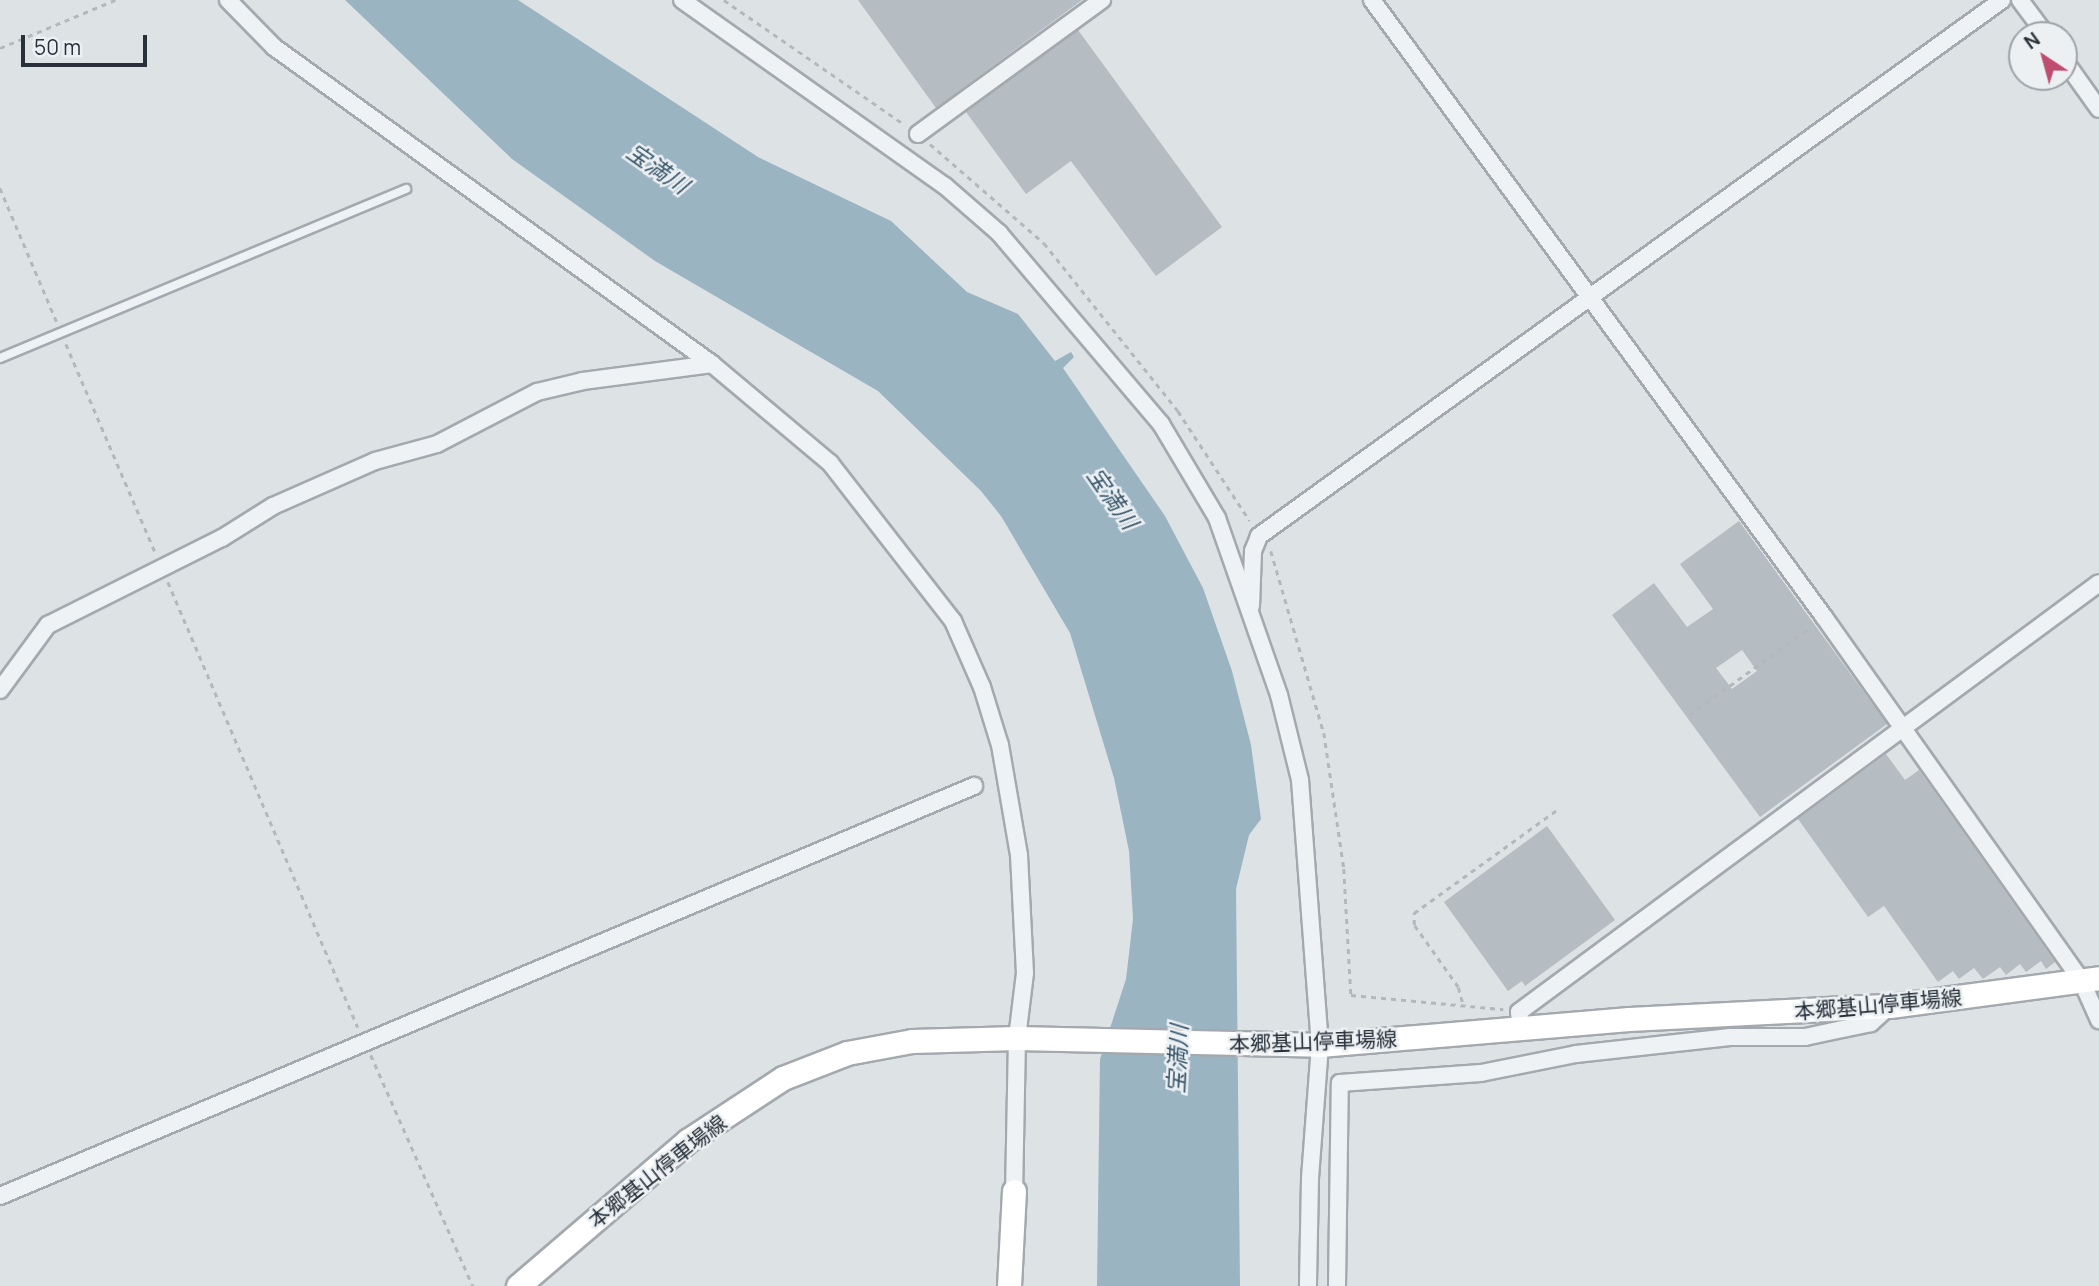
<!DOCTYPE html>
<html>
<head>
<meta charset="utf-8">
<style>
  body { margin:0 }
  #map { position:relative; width:2099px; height:1286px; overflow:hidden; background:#dde2e5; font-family:Manrope,"Noto Sans JP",sans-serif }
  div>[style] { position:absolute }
  .water>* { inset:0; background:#9bb4c2 }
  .building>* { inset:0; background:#b5bcc2 }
  .path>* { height:2.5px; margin-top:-1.25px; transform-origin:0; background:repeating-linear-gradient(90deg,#b3b8bc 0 5px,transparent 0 10px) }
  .roads { filter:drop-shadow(2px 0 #a3a9ae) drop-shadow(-2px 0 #a3a9ae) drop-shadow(0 2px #a3a9ae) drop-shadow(0 -2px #a3a9ae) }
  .lane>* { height:8px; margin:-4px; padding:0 4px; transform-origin:4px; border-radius:4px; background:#eff2f4 }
  .street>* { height:16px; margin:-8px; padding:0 8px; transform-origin:8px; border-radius:8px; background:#eff2f4 }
  .secondary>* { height:23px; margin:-11.5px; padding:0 11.5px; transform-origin:11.5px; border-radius:11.5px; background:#fff }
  span { translate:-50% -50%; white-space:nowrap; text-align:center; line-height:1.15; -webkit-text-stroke:5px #ecf0f3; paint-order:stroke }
  .street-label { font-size:21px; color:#28313a }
  .water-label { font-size:23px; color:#37556a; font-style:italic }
  .north { position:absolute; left:2008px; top:21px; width:70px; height:70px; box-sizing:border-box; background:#ecf0f3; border:2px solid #9ea4a9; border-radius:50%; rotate:324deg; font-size:19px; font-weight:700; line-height:28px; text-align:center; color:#28313a }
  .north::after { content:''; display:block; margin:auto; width:24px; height:32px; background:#c04d6f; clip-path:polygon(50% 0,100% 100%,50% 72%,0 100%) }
  .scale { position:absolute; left:21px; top:35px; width:126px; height:32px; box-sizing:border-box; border:4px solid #28313a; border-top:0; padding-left:9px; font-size:21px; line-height:24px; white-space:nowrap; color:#28313a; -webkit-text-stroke:5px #ecf0f3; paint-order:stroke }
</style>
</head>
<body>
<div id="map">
  <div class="water">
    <div style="clip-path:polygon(345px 0,518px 0,758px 157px,891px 221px,967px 292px,1018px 314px,1055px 361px,1071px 352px,1074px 357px,1063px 368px,1165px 516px,1203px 588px,1232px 671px,1251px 745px,1261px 819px,1249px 835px,1236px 889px,1240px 1286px,1097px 1286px,1100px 1059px,1126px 979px,1133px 919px,1129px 851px,1114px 778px,1070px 633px,1001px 516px,981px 491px,878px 391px,655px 261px,512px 159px)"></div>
  </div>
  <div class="building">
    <div style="clip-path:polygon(858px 0,1082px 0,936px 108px)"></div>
    <div style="clip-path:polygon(1078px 30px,1222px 227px,1156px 276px,1071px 161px,1026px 194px,966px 112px)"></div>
    <div style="clip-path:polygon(evenodd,1739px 521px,1887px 724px,1760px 817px,1612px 615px,1654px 583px,1687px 627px,1713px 609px,1680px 564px,1739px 521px,1742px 650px,1757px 671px,1732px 689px,1716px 668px,1742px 650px)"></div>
    <div style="clip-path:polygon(1886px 754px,1905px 780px,1919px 770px,2055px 962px,2046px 969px,2041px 961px,2026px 972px,2020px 964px,2006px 975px,2000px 967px,1983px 979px,1974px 968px,1959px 979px,1953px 971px,1938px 982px,1884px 906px,1868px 917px,1798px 819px)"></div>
    <div style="clip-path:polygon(1547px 826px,1615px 920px,1525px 986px,1522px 981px,1508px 991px,1444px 902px)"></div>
  </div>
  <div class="path">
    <div style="left:724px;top:0;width:220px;rotate:34.6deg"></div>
    <div style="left:0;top:48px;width:125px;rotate:-22.7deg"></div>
    <div style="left:930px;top:144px;width:151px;rotate:41deg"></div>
    <div style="left:1044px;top:243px;width:215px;rotate:51.4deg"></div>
    <div style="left:1178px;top:411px;width:131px;rotate:56.8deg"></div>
    <div style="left:0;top:188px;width:146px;rotate:67deg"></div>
    <div style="left:66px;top:344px;width:228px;rotate:66.8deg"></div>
    <div style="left:1271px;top:551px;width:190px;rotate:73.8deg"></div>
    <div style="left:1324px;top:733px;width:137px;rotate:81.6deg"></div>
    <div style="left:1344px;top:869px;width:126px;rotate:86.8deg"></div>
    <div style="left:1351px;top:995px;width:153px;rotate:5.3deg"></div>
    <div style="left:168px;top:582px;width:484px;rotate:66.9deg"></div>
    <div style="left:1689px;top:715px;width:150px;rotate:-35.8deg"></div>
    <div style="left:1462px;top:1002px;width:16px;rotate:-105deg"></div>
    <div style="left:1458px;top:987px;width:76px;rotate:-125.4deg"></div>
    <div style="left:1414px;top:925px;width:12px;rotate:-90deg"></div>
    <div style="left:1414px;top:913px;width:176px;rotate:-35.8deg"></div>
    <div style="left:371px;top:1055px;width:253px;rotate:66.2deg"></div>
  </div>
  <div class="roads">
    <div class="lane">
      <div style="left:0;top:358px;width:440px;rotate:-22.6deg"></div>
    </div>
    <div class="street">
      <div style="left:228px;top:0;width:66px;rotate:45.6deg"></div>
      <div style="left:274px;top:47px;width:541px;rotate:35.89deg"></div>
      <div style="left:712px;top:364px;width:154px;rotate:40deg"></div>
      <div style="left:830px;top:463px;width:200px;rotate:52.1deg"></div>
      <div style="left:953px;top:621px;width:72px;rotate:66.3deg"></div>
      <div style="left:982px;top:687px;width:61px;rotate:72.8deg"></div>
      <div style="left:1000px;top:745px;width:112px;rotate:80.2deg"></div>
      <div style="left:1019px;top:855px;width:118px;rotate:87.1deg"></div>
      <div style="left:1025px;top:973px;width:65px;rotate:97deg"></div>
      <div style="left:1017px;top:1038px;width:153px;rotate:91.1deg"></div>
      <div style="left:682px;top:0;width:322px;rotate:35.3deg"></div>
      <div style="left:945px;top:186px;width:72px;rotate:41deg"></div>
      <div style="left:999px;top:233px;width:250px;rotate:49.7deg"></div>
      <div style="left:1161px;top:424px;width:109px;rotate:59.2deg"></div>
      <div style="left:1217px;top:518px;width:188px;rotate:70.7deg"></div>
      <div style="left:1279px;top:695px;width:88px;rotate:76.1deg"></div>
      <div style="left:1300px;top:780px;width:266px;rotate:85.7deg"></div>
      <div style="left:1320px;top:1045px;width:134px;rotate:94.3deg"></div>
      <div style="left:1310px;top:1179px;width:107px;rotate:91.1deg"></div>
      <div style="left:1372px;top:0;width:765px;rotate:53.77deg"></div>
      <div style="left:1824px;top:617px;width:447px;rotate:54.7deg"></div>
      <div style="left:2082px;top:982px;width:42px;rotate:65.9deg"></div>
      <div style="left:2020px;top:0;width:44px;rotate:53.4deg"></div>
      <div style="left:2064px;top:60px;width:60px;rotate:54.5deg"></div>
      <div style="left:918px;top:134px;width:228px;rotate:-36.1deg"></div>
      <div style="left:1251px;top:606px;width:55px;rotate:-87.9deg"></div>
      <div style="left:1253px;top:551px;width:16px;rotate:-68deg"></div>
      <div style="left:1259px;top:536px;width:916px;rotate:-35.81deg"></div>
      <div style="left:0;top:690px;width:81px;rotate:-53.6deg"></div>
      <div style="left:48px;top:625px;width:195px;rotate:-26.6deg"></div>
      <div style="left:222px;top:538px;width:60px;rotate:-32.1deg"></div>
      <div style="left:273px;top:506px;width:111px;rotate:-23.8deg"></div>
      <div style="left:375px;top:461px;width:64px;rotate:-15.3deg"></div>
      <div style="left:437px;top:444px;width:113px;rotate:-27.5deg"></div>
      <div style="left:537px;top:392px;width:47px;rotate:-13.4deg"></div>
      <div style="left:583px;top:381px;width:130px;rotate:-7.5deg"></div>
      <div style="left:1521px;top:1031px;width:19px;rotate:-96deg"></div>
      <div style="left:1519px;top:1012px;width:721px;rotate:-36.49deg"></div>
      <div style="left:0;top:1196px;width:1057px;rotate:-22.83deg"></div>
      <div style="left:1337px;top:1286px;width:203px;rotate:-89.2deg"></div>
      <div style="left:1340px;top:1083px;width:141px;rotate:-4.1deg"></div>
      <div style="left:1481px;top:1073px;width:97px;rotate:-11.3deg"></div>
      <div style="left:1576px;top:1054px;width:155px;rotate:-6.3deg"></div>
      <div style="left:1730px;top:1037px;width:75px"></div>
      <div style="left:1805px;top:1037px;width:67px;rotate:-12deg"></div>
      <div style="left:1871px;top:1023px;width:25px;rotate:-42deg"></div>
    </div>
    <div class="secondary">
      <div style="left:518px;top:1286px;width:223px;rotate:-40.6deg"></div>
      <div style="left:687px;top:1141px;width:115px;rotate:-33.3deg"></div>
      <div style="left:783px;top:1078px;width:69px;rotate:-21.3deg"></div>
      <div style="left:847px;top:1053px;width:66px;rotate:-10.5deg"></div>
      <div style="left:912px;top:1041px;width:105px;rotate:-1.6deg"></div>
      <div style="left:1017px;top:1038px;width:303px;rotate:1.3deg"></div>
      <div style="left:1320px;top:1045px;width:310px;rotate:-4.8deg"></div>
      <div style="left:1629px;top:1019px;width:261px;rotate:-2.9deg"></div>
      <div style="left:1890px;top:1006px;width:211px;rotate:-7.6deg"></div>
      <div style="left:1009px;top:1286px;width:95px;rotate:-87deg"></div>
    </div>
  </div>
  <div class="street-label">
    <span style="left:1878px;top:1004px;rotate:-5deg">本郷基山停車場線</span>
    <span style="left:1313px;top:1041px;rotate:-2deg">本郷基山停車場線</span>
    <span style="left:657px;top:1171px;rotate:-38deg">本郷基山停車場線</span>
  </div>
  <div class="water-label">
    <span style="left:658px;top:168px;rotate:35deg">宝満川</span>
    <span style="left:1113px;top:498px;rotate:55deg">宝満川</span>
    <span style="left:1177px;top:1059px;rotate:-87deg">宝満川</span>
  </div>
  <div class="north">N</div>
  <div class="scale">50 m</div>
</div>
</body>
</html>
